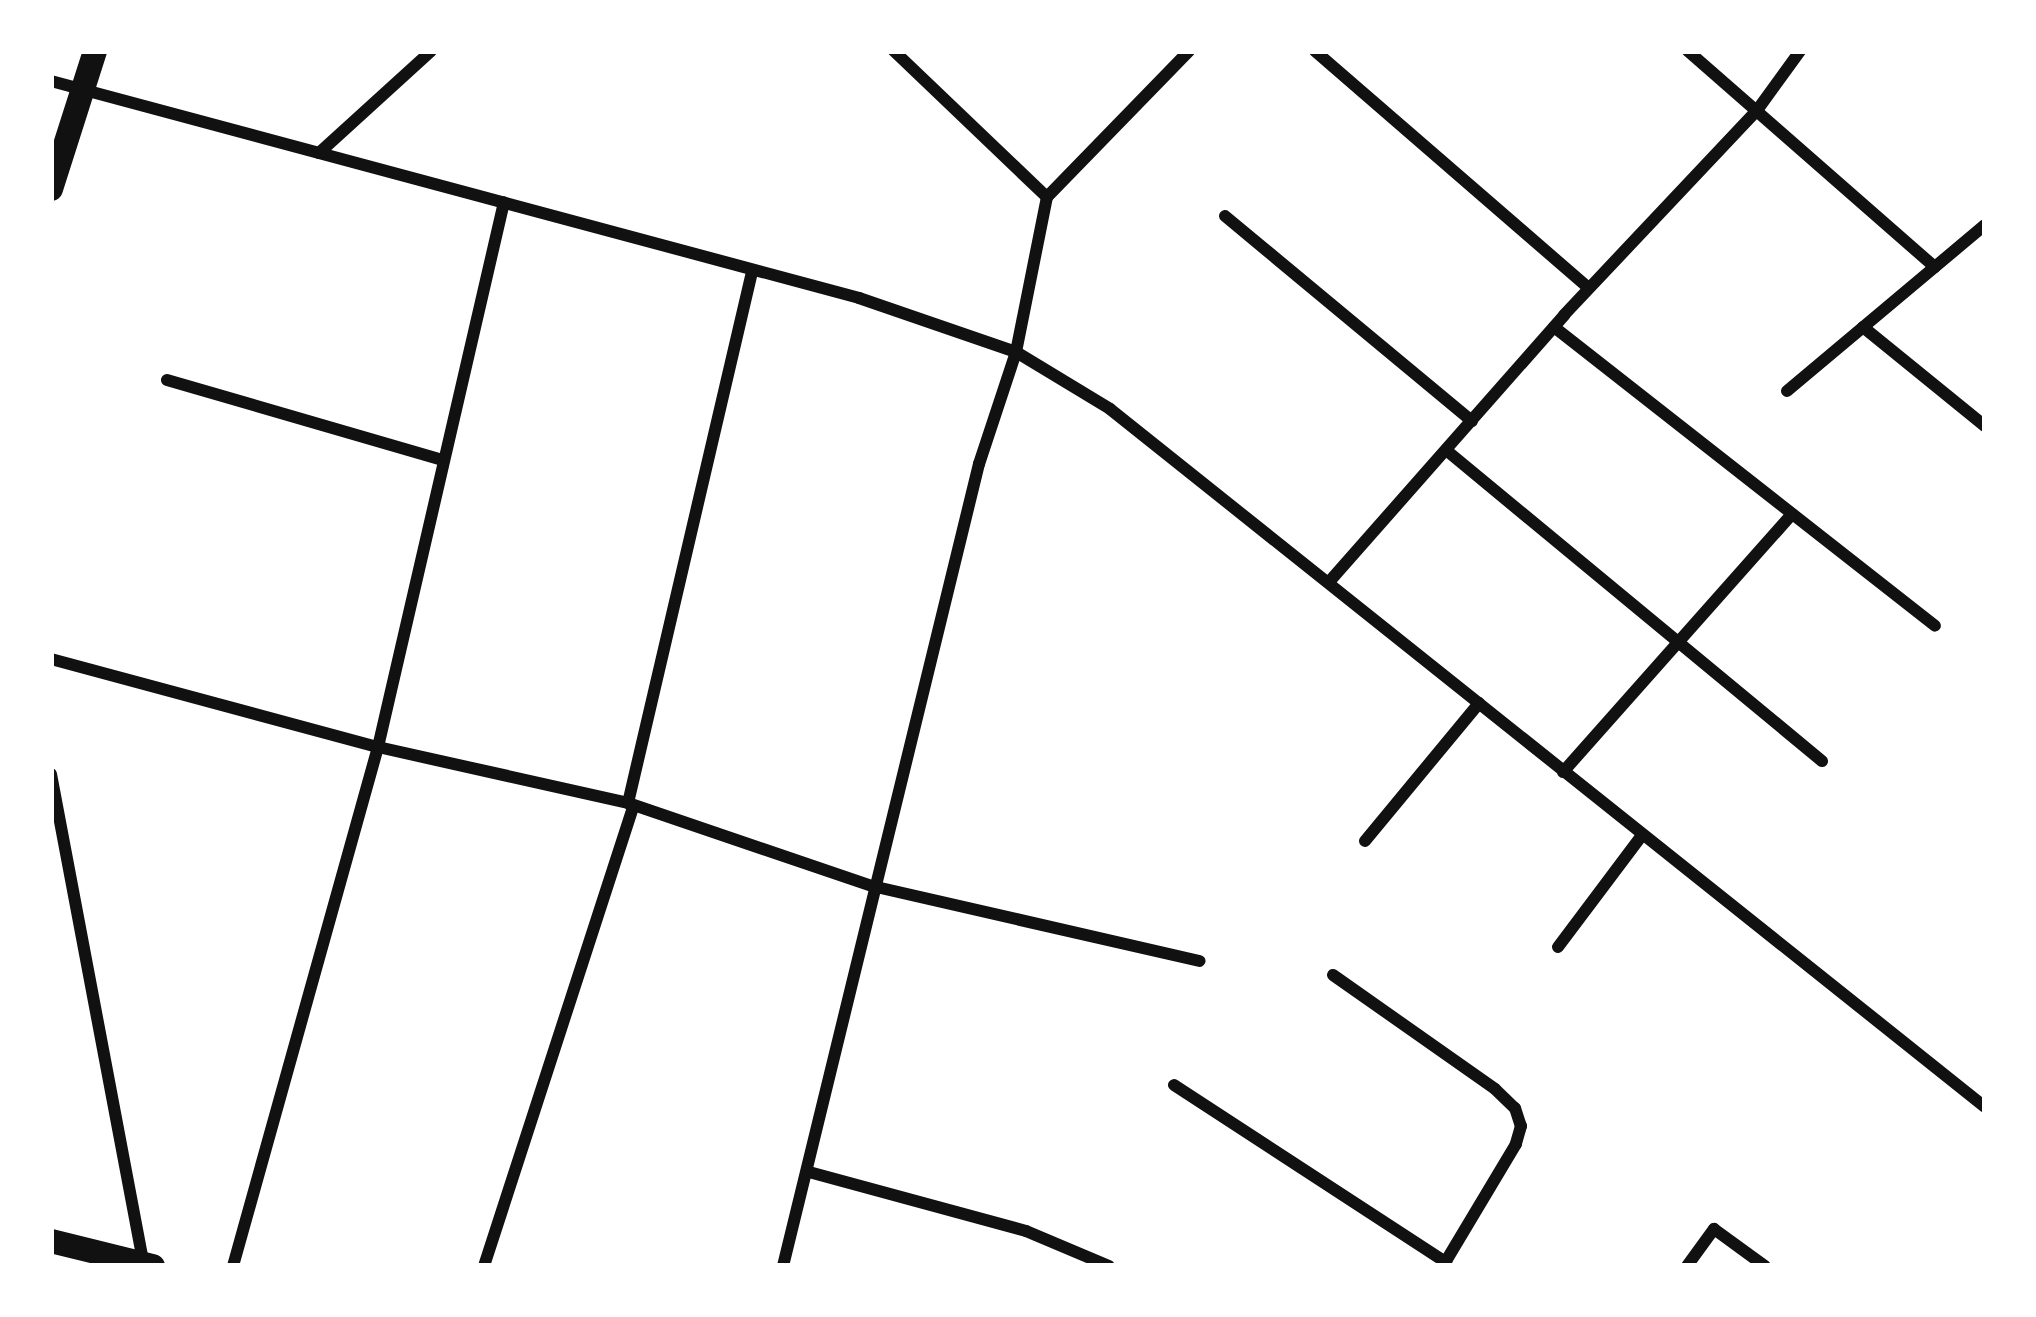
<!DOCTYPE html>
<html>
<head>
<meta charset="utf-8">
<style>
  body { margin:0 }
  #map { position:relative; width:2036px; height:1317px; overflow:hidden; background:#fff; font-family:Commissioner,sans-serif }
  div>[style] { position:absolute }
  .minor>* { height:12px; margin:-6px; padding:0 6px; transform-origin:6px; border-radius:6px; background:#111 }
  .secondary>* { height:24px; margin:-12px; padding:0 12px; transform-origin:12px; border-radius:12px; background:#111 }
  span { translate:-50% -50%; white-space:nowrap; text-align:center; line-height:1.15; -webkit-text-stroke:9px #fff; paint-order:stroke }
  .frame { position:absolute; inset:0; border:54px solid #fff; pointer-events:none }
</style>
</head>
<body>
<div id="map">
  <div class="minor">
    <div style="left:894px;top:51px;width:211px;rotate:43.7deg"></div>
    <div style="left:1315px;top:51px;width:362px;rotate:40.9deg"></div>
    <div style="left:1688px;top:51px;width:328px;rotate:41.2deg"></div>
    <div style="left:51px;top:81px;width:837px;rotate:15.03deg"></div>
    <div style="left:859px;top:298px;width:166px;rotate:19deg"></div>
    <div style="left:1016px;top:352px;width:110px;rotate:31.2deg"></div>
    <div style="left:1110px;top:409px;width:1119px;rotate:38.58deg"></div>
    <div style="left:319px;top:153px;width:151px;rotate:-42.3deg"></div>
    <div style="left:1225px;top:216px;width:321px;rotate:39.7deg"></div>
    <div style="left:1554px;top:327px;width:484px;rotate:38.1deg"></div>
    <div style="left:1863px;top:327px;width:157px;rotate:39.1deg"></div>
    <div style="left:167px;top:380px;width:286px;rotate:16.2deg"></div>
    <div style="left:1787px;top:391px;width:258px;rotate:-40deg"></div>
    <div style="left:1446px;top:450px;width:488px;rotate:39.6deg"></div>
    <div style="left:1329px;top:582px;width:356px;rotate:-48.6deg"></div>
    <div style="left:1564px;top:315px;width:283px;rotate:-46.7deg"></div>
    <div style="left:1758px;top:109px;width:72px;rotate:-54.1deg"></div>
    <div style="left:51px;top:659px;width:339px;rotate:15.1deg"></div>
    <div style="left:378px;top:747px;width:256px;rotate:12.6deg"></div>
    <div style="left:628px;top:803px;width:258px;rotate:18.8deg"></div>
    <div style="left:872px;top:886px;width:336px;rotate:12.9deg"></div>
    <div style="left:1563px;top:772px;width:345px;rotate:-48.4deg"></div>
    <div style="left:51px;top:774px;width:498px;rotate:79.3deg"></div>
    <div style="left:628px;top:803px;width:545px;rotate:-76.86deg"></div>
    <div style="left:1365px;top:841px;width:179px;rotate:-50.4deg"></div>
    <div style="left:1558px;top:947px;width:140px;rotate:-53.1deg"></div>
    <div style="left:1333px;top:975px;width:198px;rotate:35.1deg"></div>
    <div style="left:1495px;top:1089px;width:28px;rotate:44deg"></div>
    <div style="left:1515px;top:1108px;width:19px;rotate:72deg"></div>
    <div style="left:1521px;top:1126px;width:19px;rotate:106deg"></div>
    <div style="left:1516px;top:1144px;width:142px;rotate:120.9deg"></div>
    <div style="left:1174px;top:1085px;width:325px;rotate:33.1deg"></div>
    <div style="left:809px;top:1172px;width:225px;rotate:15.2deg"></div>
    <div style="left:1026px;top:1231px;width:90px;rotate:22.9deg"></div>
    <div style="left:233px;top:1266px;width:539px;rotate:-74.39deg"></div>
    <div style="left:378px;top:747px;width:559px;rotate:-76.98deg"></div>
    <div style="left:484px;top:1266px;width:483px;rotate:-72deg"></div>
    <div style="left:783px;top:1266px;width:826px;rotate:-76.27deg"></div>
    <div style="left:979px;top:464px;width:118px;rotate:-71.7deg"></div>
    <div style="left:1016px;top:352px;width:158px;rotate:-78.7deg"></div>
    <div style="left:1047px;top:197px;width:204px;rotate:-45.8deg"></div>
    <div style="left:1687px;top:1266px;width:46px;rotate:-53.9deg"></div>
    <div style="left:1714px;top:1229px;width:63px;rotate:36deg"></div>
  </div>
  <div class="secondary">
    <div style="left:51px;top:189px;width:145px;rotate:-72.3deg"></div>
    <div style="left:51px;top:1241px;width:105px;rotate:13.8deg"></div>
  </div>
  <div class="frame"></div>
</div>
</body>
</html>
